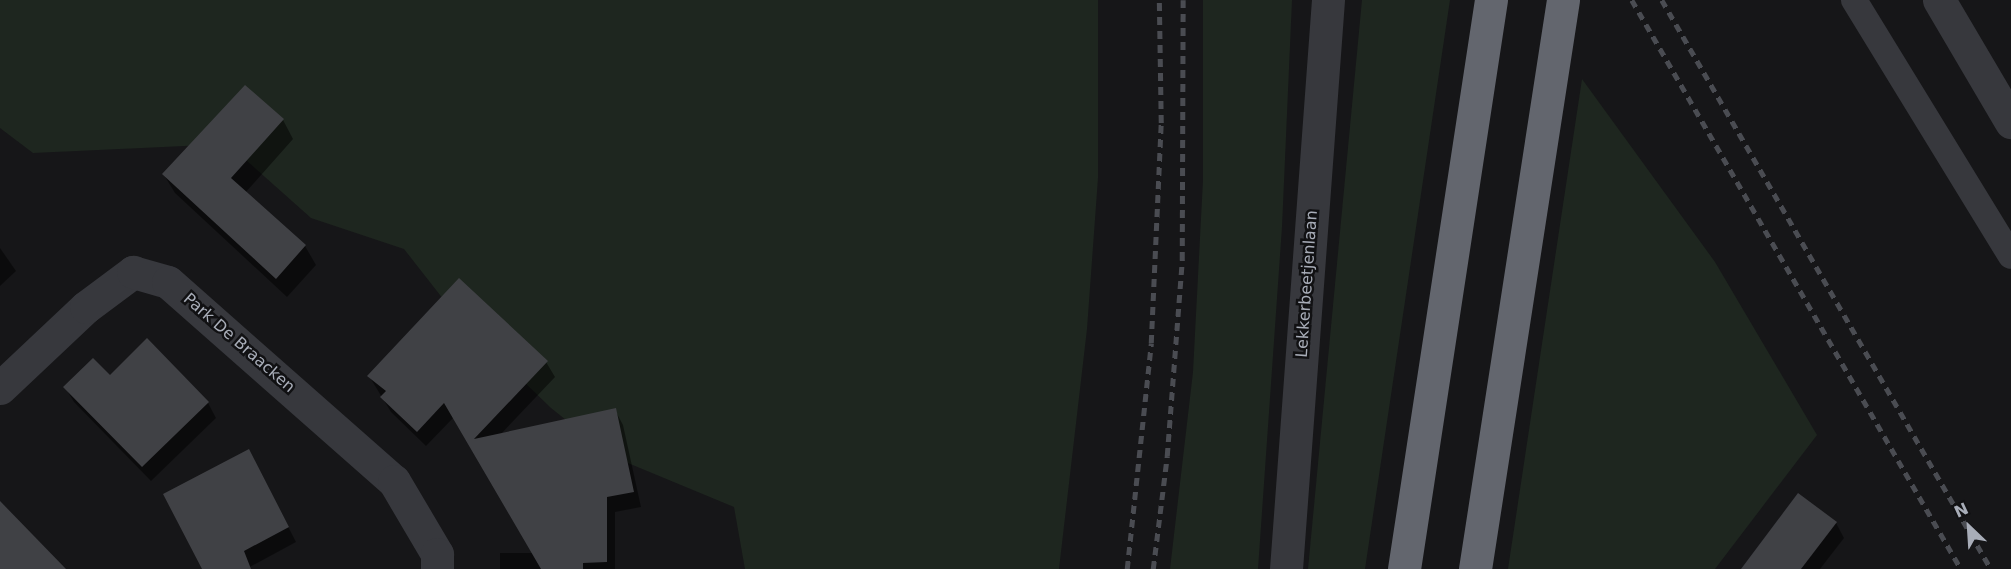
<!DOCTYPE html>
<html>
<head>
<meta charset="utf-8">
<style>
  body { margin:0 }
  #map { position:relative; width:2011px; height:569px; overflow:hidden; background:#161618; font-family:"DejaVu Sans",sans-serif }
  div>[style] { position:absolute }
  .green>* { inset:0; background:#1e261f }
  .shadow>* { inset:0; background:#0007 }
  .building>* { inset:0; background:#404145 }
  .service>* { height:26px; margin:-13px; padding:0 13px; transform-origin:13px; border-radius:13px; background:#37383d }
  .minor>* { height:33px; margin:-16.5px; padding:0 16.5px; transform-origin:16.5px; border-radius:16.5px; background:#37383d }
  .motorway>* { height:33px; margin:-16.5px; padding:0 16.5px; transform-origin:16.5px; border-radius:16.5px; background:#63666e }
  .rail>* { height:4.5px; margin-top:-2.25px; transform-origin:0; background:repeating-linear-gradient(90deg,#4a4c52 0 8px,transparent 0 14px) }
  span { translate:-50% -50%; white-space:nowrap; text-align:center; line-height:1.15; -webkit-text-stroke:5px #111113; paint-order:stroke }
  .street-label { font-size:16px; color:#a8adb8 }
  .north { position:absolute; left:1939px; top:497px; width:60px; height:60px; -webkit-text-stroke:4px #111113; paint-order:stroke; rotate:335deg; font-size:16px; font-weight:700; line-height:24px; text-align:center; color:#a8adb8 }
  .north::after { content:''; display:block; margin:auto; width:21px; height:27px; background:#a8adb8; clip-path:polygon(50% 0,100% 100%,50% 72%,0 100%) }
</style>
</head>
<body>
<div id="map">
  <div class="green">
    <div style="clip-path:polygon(0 0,1098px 0,1098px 178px,1087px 329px,1059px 569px,745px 569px,734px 507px,611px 456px,551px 408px,458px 318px,404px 249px,311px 218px,228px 144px,33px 153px,0 128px)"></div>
    <div style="clip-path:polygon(1203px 0,1292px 0,1282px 227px,1258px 569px,1170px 569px,1193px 372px,1203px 180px)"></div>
    <div style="clip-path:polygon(1362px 0,1450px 0,1365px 569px,1308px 569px)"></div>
    <div style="clip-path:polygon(1582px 79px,1715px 262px,1817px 435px,1715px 569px,1508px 569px)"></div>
  </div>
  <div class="shadow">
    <div style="clip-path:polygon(283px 120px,293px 139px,245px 193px,305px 246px,316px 265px,287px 297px,175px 193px,164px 175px)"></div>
    <div style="clip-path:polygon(0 248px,16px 271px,0 286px)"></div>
    <div style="clip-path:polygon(546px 362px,555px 377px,500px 435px,615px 410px,623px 425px,641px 507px,615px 512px,615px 569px,500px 569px,500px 553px,534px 553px,454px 417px,426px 446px,391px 412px,369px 376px)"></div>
    <div style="clip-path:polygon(110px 377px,208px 403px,216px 418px,151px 481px,74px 402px,65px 387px)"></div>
    <div style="clip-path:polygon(257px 466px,296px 542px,246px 569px,204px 569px)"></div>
    <div style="clip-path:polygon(1836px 523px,1844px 538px,1820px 569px,1742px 569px)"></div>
  </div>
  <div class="building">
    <div style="clip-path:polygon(245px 85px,284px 119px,231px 178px,306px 245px,276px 279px,162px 174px)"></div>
    <div style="clip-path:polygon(459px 278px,548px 361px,474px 439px,616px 408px,634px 492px,607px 497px,607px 562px,583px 563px,583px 569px,541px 569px,444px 403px,417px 432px,380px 397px,386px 391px,367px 376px)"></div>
    <div style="clip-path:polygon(147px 338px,209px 402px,142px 467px,63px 387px,93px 358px,110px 375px)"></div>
    <div style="clip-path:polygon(249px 449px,289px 527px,244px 551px,251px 569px,202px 569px,163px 494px)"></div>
    <div style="clip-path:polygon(1798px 493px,1837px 522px,1801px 569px,1741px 569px)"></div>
    <div style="clip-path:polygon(0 501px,66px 569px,0 569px)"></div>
  </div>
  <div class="service">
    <div style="left:1854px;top:0;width:300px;rotate:58.5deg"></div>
  </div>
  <div class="minor">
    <div style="left:1939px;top:0;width:142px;rotate:59.5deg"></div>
    <div style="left:0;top:388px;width:118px;rotate:-43.3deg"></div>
    <div style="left:86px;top:307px;width:59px;rotate:-36.7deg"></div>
    <div style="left:133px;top:272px;width:36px;rotate:16deg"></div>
    <div style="left:168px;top:282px;width:301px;rotate:41.4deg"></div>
    <div style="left:394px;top:481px;width:85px;rotate:59.5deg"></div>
    <div style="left:437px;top:554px;width:15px;rotate:90deg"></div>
    <div style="left:1286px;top:569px;width:571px;rotate:-85.78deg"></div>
  </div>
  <div class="motorway">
    <div style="left:1404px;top:569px;width:576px;rotate:-81.31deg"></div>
    <div style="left:1475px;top:569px;width:576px;rotate:-81.21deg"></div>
  </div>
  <div class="rail">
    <div style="left:1632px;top:0;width:657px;rotate:59.96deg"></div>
    <div style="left:1662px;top:0;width:657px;rotate:59.96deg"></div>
    <div style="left:1127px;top:569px;width:227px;rotate:-83.9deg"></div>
    <div style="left:1151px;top:343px;width:220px;rotate:-87.4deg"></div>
    <div style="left:1161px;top:123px;width:123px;rotate:-90.9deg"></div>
    <div style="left:1153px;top:569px;width:114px;rotate:-82.9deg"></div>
    <div style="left:1167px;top:456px;width:197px;rotate:-85.6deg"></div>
    <div style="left:1182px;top:260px;width:260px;rotate:-89.8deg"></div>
  </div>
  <div class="street-label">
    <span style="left:1307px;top:284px;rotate:-86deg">Lekkerbeetjenlaan</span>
    <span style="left:239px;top:343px;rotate:41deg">Park De Braacken</span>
  </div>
  <div class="north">N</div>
</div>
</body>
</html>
